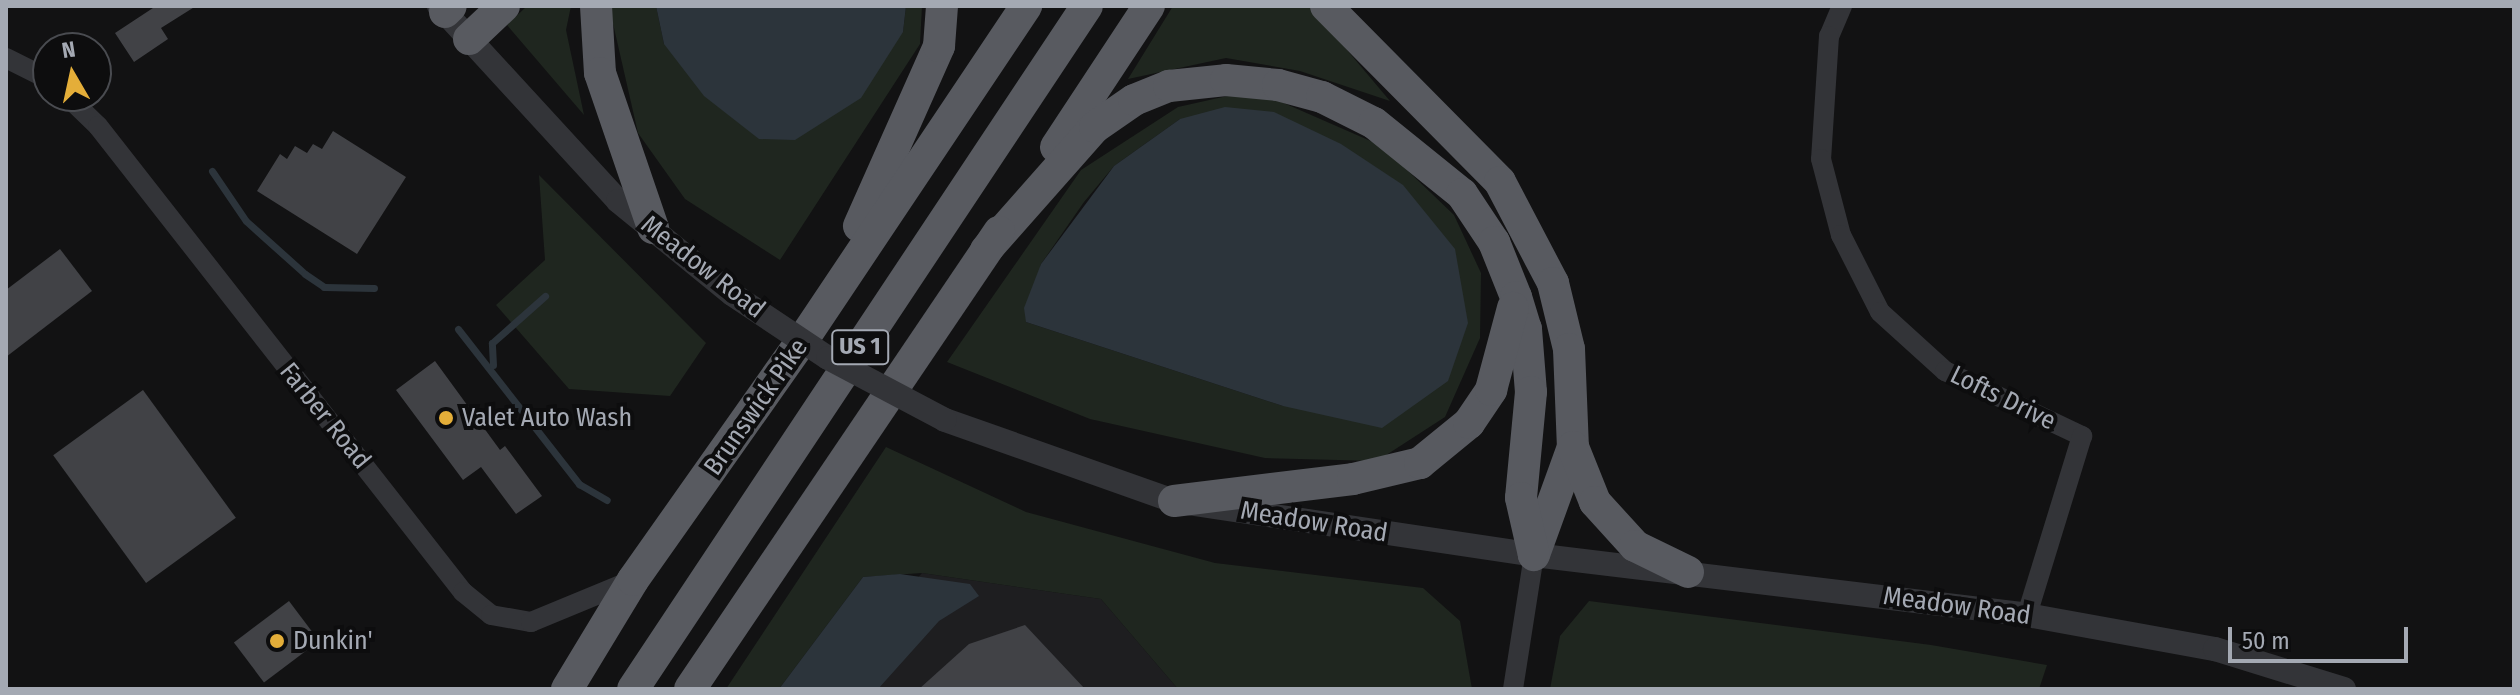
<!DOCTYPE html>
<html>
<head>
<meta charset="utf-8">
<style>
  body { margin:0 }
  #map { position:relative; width:2520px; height:695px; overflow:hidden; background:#121213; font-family:"Fira Sans Condensed",sans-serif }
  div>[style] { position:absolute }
  .built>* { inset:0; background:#1e1e20 }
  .green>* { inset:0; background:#1f261f }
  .water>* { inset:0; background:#2c343b }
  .stream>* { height:7px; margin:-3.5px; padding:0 3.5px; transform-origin:3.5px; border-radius:3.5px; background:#2c343b }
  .building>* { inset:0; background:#414246; transform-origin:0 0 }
  .minor>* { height:20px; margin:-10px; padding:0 10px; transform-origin:10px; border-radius:10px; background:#333438 }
  .tertiary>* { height:24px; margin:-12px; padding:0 12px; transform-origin:12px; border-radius:12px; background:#333438 }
  .trunk>* { height:32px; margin:-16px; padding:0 16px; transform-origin:16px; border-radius:16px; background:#585a60 }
  .tertiary-bridge>* { height:24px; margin:-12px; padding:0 12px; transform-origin:12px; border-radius:12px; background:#333438 }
  .dots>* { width:22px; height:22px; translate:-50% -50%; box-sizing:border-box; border:4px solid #0d0d0e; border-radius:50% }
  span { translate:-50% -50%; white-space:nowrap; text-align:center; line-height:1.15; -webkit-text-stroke:8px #0d0d0e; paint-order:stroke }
  .shield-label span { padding:2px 6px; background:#0d0d0e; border:2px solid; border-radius:6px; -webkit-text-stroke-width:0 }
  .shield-label { font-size:24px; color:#a4a9b3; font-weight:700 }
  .street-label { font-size:26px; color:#a4a9b3 }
  .poi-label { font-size:26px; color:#a4a9b3 }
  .left { translate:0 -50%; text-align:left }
  .frame { position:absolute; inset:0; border:8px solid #a4a9b3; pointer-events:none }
  .north { position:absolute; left:32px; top:32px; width:80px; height:80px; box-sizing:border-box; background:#0d0d0e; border:2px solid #494b50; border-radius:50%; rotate:351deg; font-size:22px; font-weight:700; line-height:32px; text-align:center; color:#a4a9b3 }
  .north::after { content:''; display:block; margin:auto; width:28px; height:36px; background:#e4ae39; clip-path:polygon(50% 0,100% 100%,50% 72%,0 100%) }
  .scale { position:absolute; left:2228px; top:627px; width:180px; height:36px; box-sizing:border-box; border:4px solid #a4a9b3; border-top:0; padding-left:10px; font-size:24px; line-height:28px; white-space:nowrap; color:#a4a9b3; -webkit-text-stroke:6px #0d0d0e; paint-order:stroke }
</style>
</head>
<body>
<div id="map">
  <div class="built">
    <div style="clip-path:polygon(922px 573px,1101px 599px,1178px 689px,821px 689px)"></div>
  </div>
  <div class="green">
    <div style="clip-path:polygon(527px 6px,571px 6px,566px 30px,584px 115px,507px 25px)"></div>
    <div style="clip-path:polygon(609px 6px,656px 6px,664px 44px,903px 32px,906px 6px,922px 6px,920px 44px,780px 260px,685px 199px,638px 133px)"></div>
    <div style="clip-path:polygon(1173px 6px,1310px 6px,1390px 101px,1300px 71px,1226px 58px,1128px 79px)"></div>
    <div style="clip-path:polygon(evenodd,1254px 90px,1382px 146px,1454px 215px,1481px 273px,1480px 338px,1445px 417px,1377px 461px,1265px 458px,1090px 419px,947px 362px,1081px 170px,1178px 107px,1254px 90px,1180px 119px,1283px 406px,1026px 322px,1041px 264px,1084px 202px,1114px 166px,1180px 119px)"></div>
    <div style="clip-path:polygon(539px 175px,706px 343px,670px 396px,569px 389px,496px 305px,545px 260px)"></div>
    <div style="clip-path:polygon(886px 447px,1026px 512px,1215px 563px,1423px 588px,1460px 621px,1472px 689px,1178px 689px,1101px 599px,922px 573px,863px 577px,779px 689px,726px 689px)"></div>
    <div style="clip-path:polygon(1589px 601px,1931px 645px,2047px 665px,2039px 689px,1550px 689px,1560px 636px)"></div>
  </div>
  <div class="water">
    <div style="clip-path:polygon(656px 6px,906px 6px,903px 32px,861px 98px,795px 140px,759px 139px,704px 96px,664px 44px)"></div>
    <div style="clip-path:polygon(1225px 107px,1274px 112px,1341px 144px,1403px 185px,1455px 249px,1468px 323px,1448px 381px,1382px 428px,1283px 406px,1026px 322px,1024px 308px,1041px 264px,1114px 166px,1180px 119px)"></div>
    <div style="clip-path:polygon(900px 574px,970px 584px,979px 596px,939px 621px,878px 689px,779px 689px,863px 577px)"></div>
  </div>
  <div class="stream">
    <div style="left:212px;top:171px;width:60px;rotate:55.8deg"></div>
    <div style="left:246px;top:221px;width:79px;rotate:41.9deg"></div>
    <div style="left:305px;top:274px;width:23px;rotate:34deg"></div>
    <div style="left:324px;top:287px;width:50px;rotate:1.1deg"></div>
    <div style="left:458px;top:329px;width:197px;rotate:52deg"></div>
    <div style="left:579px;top:484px;width:32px;rotate:30deg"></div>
    <div style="left:493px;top:365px;width:22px;rotate:-93deg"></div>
    <div style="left:492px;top:343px;width:71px;rotate:-41.6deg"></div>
  </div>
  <div class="building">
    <div style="clip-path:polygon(156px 6px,196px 6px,161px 28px,168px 39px,134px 62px,115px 33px)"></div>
    <div style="clip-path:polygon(333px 131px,406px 177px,357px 254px,257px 191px,280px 154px,287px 159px,295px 146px,307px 153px,313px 144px,322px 149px)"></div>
    <div style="clip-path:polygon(60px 249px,92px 291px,6px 357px,6px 290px)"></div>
    <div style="clip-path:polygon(435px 361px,500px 450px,505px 446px,542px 496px,516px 514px,481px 467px,463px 480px,396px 390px)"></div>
    <div style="left:143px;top:390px;width:158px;height:111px;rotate:54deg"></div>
    <div style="left:289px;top:601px;width:50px;height:69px;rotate:53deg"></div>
    <div style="clip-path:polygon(1025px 625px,1085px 689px,919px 689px,969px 644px)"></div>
  </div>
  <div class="minor">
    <div style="left:1842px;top:6px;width:33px;rotate:113deg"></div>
    <div style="left:1829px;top:36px;width:123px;rotate:93.7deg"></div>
    <div style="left:1821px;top:159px;width:79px;rotate:75.3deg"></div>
    <div style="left:1841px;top:235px;width:86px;rotate:63.1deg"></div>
    <div style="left:1880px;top:312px;width:88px;rotate:42.2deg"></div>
    <div style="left:1945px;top:371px;width:152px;rotate:25.4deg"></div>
    <div style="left:2082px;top:436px;width:187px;rotate:107.1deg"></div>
    <div style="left:6px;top:58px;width:47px;rotate:26.6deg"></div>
    <div style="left:67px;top:96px;width:43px;rotate:44.1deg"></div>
    <div style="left:98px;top:126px;width:592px;rotate:51.93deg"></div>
    <div style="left:463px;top:592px;width:36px;rotate:39deg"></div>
    <div style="left:491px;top:615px;width:41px;rotate:9.9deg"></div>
    <div style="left:531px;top:622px;width:110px;rotate:-22.4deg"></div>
    <div style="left:1513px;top:689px;width:136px;rotate:-81.1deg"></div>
  </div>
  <div class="tertiary">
    <div style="left:439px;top:6px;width:265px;rotate:47.4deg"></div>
    <div style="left:618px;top:201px;width:147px;rotate:39.2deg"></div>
    <div style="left:945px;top:420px;width:243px;rotate:19.5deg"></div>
    <div style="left:1174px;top:501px;width:364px;rotate:8.5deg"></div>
    <div style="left:1534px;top:555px;width:497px;rotate:6.9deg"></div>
    <div style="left:2027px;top:615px;width:191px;rotate:10.3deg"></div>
    <div style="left:2215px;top:649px;width:135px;rotate:17.2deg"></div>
  </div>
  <div class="trunk">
    <div style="left:596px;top:6px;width:67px;rotate:86.6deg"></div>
    <div style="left:600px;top:73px;width:164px;rotate:71.1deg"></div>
    <div style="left:1326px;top:6px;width:247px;rotate:45.3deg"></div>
    <div style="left:1500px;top:182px;width:114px;rotate:62.3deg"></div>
    <div style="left:1553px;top:283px;width:68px;rotate:76.4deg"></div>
    <div style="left:1569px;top:349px;width:98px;rotate:87.7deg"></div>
    <div style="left:1573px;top:447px;width:115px;rotate:109.9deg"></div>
    <div style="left:445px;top:12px;width:8px;rotate:-45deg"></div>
    <div style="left:469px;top:39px;width:48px;rotate:-43.3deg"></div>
    <div style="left:1056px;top:147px;width:169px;rotate:-56.6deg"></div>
    <div style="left:859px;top:226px;width:197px;rotate:-66deg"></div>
    <div style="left:939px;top:46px;width:40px;rotate:-85.7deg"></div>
    <div style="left:986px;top:250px;width:164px;rotate:-48.5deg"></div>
    <div style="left:1095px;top:127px;width:47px;rotate:-34.7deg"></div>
    <div style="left:1134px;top:100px;width:38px;rotate:-22deg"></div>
    <div style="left:1169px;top:86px;width:57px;rotate:-6deg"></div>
    <div style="left:1226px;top:80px;width:52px;rotate:5.5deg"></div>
    <div style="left:1278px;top:85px;width:46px;rotate:15.3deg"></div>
    <div style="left:1322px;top:97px;width:58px;rotate:26.6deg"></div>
    <div style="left:1374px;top:123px;width:113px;rotate:38.9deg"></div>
    <div style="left:1462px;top:194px;width:58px;rotate:56.3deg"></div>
    <div style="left:1494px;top:242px;width:59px;rotate:68.2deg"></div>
    <div style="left:1516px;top:297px;width:34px;rotate:73deg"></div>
    <div style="left:1526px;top:329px;width:63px;rotate:85.5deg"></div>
    <div style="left:1531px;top:392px;width:106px;rotate:95.4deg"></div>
    <div style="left:1521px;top:498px;width:58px;rotate:77.2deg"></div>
    <div style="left:1573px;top:447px;width:59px;rotate:68.2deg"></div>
    <div style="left:1595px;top:502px;width:59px;rotate:47.7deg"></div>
    <div style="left:1635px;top:546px;width:59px;rotate:26.1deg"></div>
    <div style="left:1174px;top:501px;width:180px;rotate:-7deg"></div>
    <div style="left:1353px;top:479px;width:69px;rotate:-13.4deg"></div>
    <div style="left:1420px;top:463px;width:63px;rotate:-39.2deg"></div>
    <div style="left:1469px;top:423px;width:40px;rotate:-56deg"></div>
    <div style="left:1491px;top:390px;width:85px;rotate:-75deg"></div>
    <div style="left:567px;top:689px;width:127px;rotate:-58.8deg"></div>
    <div style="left:633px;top:580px;width:300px;rotate:-54.8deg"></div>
    <div style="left:806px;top:335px;width:396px;rotate:-56.2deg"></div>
    <div style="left:633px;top:689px;width:820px;rotate:-56.39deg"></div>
    <div style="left:690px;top:689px;width:552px;rotate:-55.94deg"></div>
  </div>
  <div class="tertiary-bridge">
    <div style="left:732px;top:294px;width:115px;rotate:33.7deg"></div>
    <div style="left:828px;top:358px;width:132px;rotate:27.9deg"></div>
  </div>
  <div class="dots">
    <div style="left:446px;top:418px;background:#e4ae39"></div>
    <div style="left:277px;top:641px;background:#e4ae39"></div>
  </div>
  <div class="shield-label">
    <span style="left:860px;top:347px">US 1</span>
  </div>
  <div class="street-label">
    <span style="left:703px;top:267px;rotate:38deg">Meadow Road</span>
    <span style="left:2003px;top:398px;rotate:26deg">Lofts Drive</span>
    <span style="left:756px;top:407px;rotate:-55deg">Brunswick Pike</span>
    <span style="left:325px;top:416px;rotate:51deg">Farber Road</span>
    <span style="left:1314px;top:522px;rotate:9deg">Meadow Road</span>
    <span style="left:1957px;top:606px;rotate:8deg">Meadow Road</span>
  </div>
  <div class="poi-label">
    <span class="left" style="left:462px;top:418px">Valet Auto Wash</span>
    <span class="left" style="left:293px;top:641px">Dunkin'</span>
  </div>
  <div class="frame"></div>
  <div class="north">N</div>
  <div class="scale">50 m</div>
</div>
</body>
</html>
